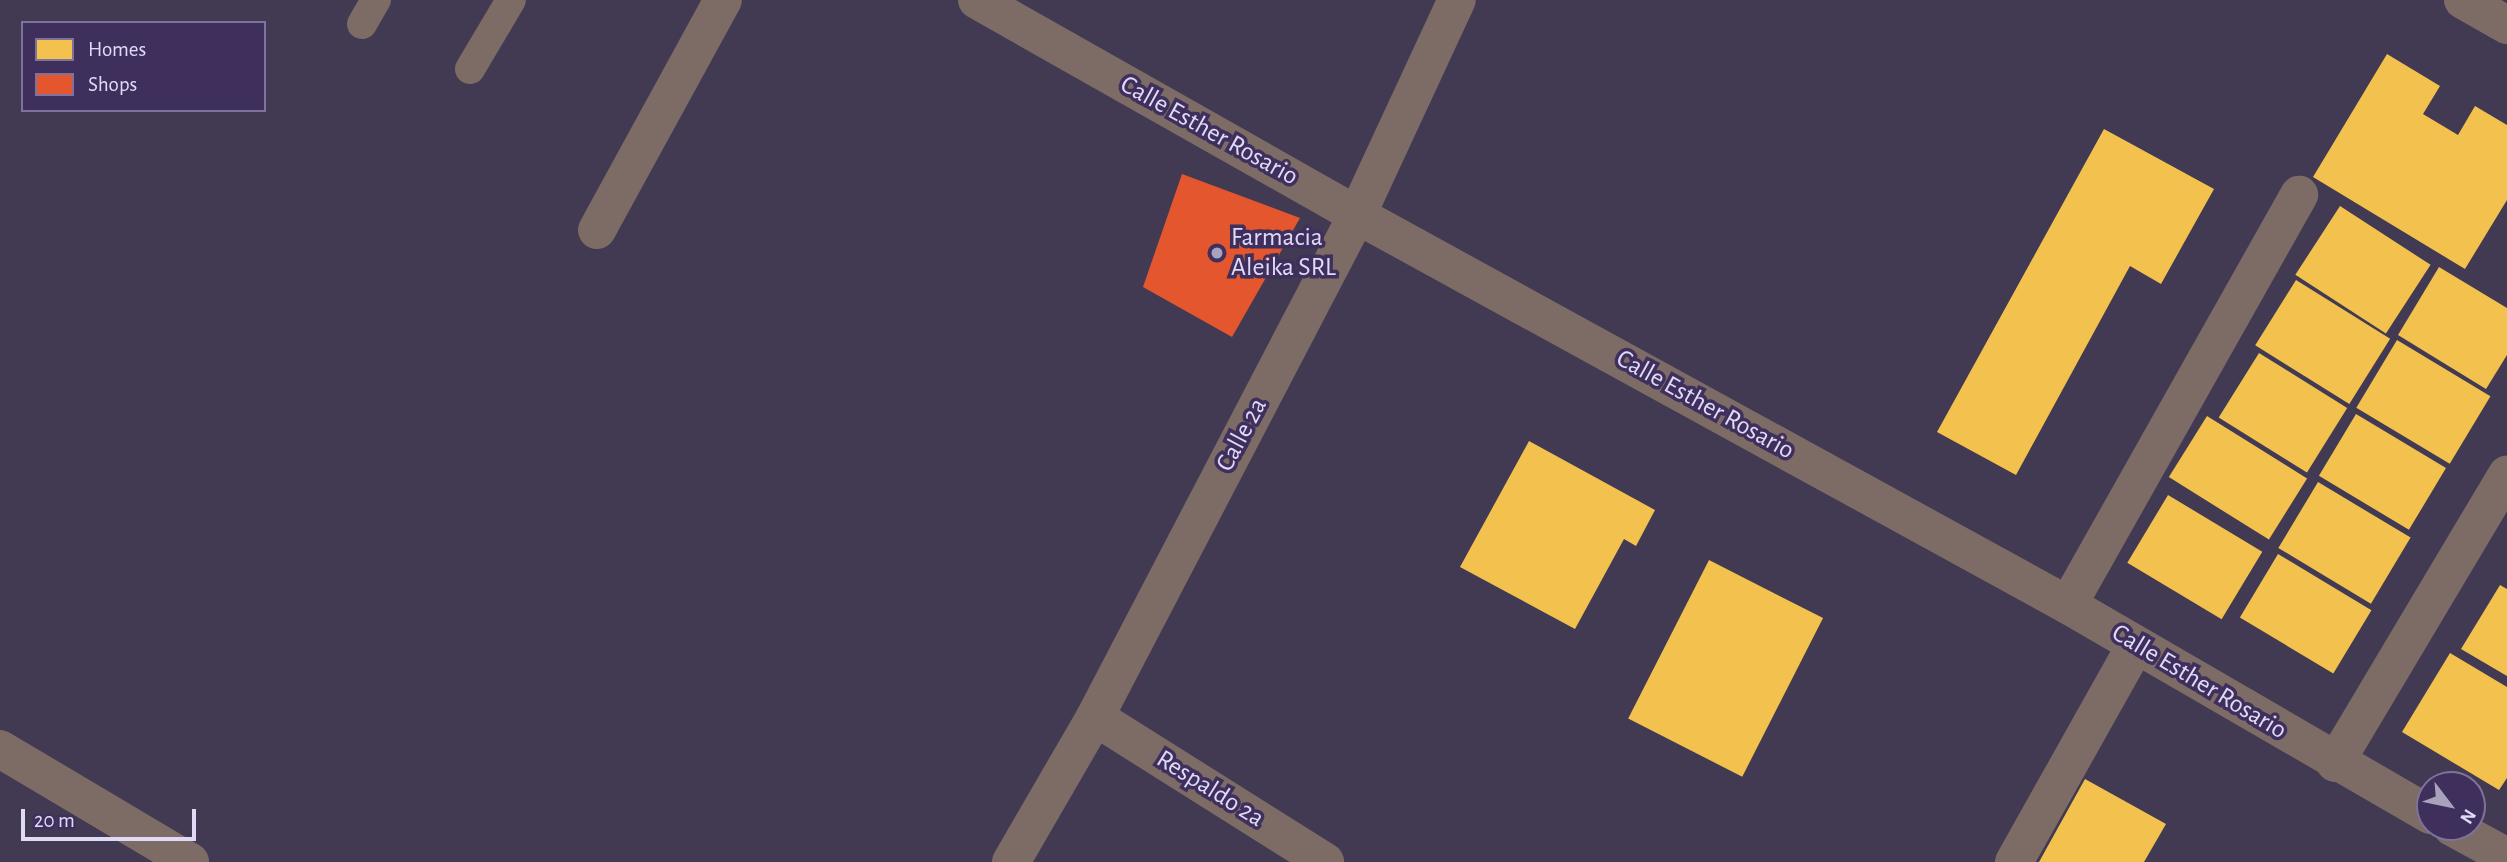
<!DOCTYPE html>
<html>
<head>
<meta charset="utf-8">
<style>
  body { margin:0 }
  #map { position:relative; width:2507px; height:862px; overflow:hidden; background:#423a52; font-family:"Alegreya Sans",sans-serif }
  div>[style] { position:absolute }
  .homes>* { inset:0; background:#f2c14e; transform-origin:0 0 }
  .shops>* { inset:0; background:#e4572e }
  .service>* { height:30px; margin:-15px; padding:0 15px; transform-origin:15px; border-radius:15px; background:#7d6b65 }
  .minor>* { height:38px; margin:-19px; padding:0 19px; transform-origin:19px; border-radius:19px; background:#7d6b65 }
  .dots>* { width:19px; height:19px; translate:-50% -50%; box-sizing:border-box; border:4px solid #3e2f5d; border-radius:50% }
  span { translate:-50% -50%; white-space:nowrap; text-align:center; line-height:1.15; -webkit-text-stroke:7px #3e2f5d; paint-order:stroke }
  .street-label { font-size:26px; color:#e1daf7 }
  .poi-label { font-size:26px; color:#e1daf7 }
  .left { translate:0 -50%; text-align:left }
  .legend { position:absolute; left:21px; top:21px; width:245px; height:91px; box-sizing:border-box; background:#3e2f5d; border:2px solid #7f739b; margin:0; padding:9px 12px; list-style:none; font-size:21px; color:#e1daf7 }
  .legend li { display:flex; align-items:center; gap:14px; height:35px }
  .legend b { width:35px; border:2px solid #7f739b }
  .north { position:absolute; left:2416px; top:771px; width:70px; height:70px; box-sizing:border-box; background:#3e2f5d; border:2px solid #7f739b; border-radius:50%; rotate:122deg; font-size:19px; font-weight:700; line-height:28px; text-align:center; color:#e1daf7 }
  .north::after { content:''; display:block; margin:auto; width:24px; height:32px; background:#a9a2bd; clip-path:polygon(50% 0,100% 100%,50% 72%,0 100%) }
  .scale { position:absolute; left:21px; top:809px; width:175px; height:32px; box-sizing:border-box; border:4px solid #e1daf7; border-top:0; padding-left:9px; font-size:21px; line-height:24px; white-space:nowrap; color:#e1daf7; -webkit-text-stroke:5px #3e2f5d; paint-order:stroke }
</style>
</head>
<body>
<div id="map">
  <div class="homes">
    <div style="clip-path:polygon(2387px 54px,2440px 86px,2423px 114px,2458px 135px,2475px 106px,2507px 125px,2507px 200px,2465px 269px,2313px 177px)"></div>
    <div style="clip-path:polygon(2104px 129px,2214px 189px,2161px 284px,2130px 266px,2016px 475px,1937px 432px)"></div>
    <div style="left:2340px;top:206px;width:108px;height:82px;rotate:33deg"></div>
    <div style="clip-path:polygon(2439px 267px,2507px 308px,2507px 355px,2486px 389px,2398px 335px)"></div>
    <div style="left:2296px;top:280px;width:111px;height:77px;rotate:32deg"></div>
    <div style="left:2397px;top:340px;width:109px;height:79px;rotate:31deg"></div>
    <div style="left:2259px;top:353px;width:104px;height:76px;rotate:32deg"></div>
    <div style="left:2356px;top:414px;width:105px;height:72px;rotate:31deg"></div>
    <div style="left:2207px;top:416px;width:118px;height:72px;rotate:32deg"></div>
    <div style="clip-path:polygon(1529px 441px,1655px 510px,1636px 546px,1624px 539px,1575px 629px,1460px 567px)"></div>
    <div style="left:2318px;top:482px;width:108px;height:77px;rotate:31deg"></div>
    <div style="left:2168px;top:495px;width:110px;height:79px;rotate:31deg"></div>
    <div style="left:2278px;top:554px;width:109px;height:74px;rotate:31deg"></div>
    <div style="left:1709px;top:560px;width:128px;height:178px;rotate:27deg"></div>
    <div style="clip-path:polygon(2500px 585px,2507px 589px,2507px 676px,2461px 649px)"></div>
    <div style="clip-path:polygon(2450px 653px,2507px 687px,2507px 778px,2499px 790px,2402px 732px)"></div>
    <div style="clip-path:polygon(2085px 779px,2166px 824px,2144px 862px,2039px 862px)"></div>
  </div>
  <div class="shops">
    <div style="clip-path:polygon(1182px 174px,1300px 218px,1232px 337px,1143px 287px)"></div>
  </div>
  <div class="service">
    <div style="left:362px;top:24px;width:28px;rotate:-60deg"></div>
    <div style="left:470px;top:69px;width:80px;rotate:-59.3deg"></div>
  </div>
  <div class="minor">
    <div style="left:977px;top:0;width:437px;rotate:29.5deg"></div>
    <div style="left:1357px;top:215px;width:811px;rotate:28.75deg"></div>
    <div style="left:2068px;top:605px;width:419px;rotate:30.1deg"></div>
    <div style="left:2463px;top:0;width:51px;rotate:29.6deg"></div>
    <div style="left:597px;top:230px;width:262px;rotate:-61.3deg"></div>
    <div style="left:2068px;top:605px;width:471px;rotate:-60.6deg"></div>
    <div style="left:1095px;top:717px;width:272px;rotate:32.2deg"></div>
    <div style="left:0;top:749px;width:221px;rotate:30.7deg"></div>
    <div style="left:2335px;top:763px;width:336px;rotate:-59.2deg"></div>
    <div style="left:2452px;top:827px;width:63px;rotate:28.6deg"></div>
    <div style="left:1011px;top:862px;width:168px;rotate:-59.9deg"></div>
    <div style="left:1095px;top:717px;width:566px;rotate:-62.44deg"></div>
    <div style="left:1357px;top:215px;width:237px;rotate:-65.1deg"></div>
    <div style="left:2014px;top:862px;width:249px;rotate:-60.7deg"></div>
  </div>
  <div class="dots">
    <div style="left:1217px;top:253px;background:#a9a2bd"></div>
  </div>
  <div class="street-label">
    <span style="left:1209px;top:131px;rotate:29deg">Calle Esther Rosario</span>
    <span style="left:1705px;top:405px;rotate:29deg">Calle Esther Rosario</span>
    <span style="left:1242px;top:435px;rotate:-62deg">Calle 2a</span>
    <span style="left:2199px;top:682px;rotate:31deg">Calle Esther Rosario</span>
    <span style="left:1210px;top:789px;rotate:32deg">Respaldo 2a</span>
  </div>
  <div class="poi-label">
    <span class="left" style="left:1231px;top:253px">Farmacia<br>Aleika SRL</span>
  </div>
  <ul class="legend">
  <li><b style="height:19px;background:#f2c14e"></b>Homes</li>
  <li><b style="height:19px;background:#e4572e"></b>Shops</li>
  </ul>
  <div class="north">N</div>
  <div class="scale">20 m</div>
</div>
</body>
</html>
